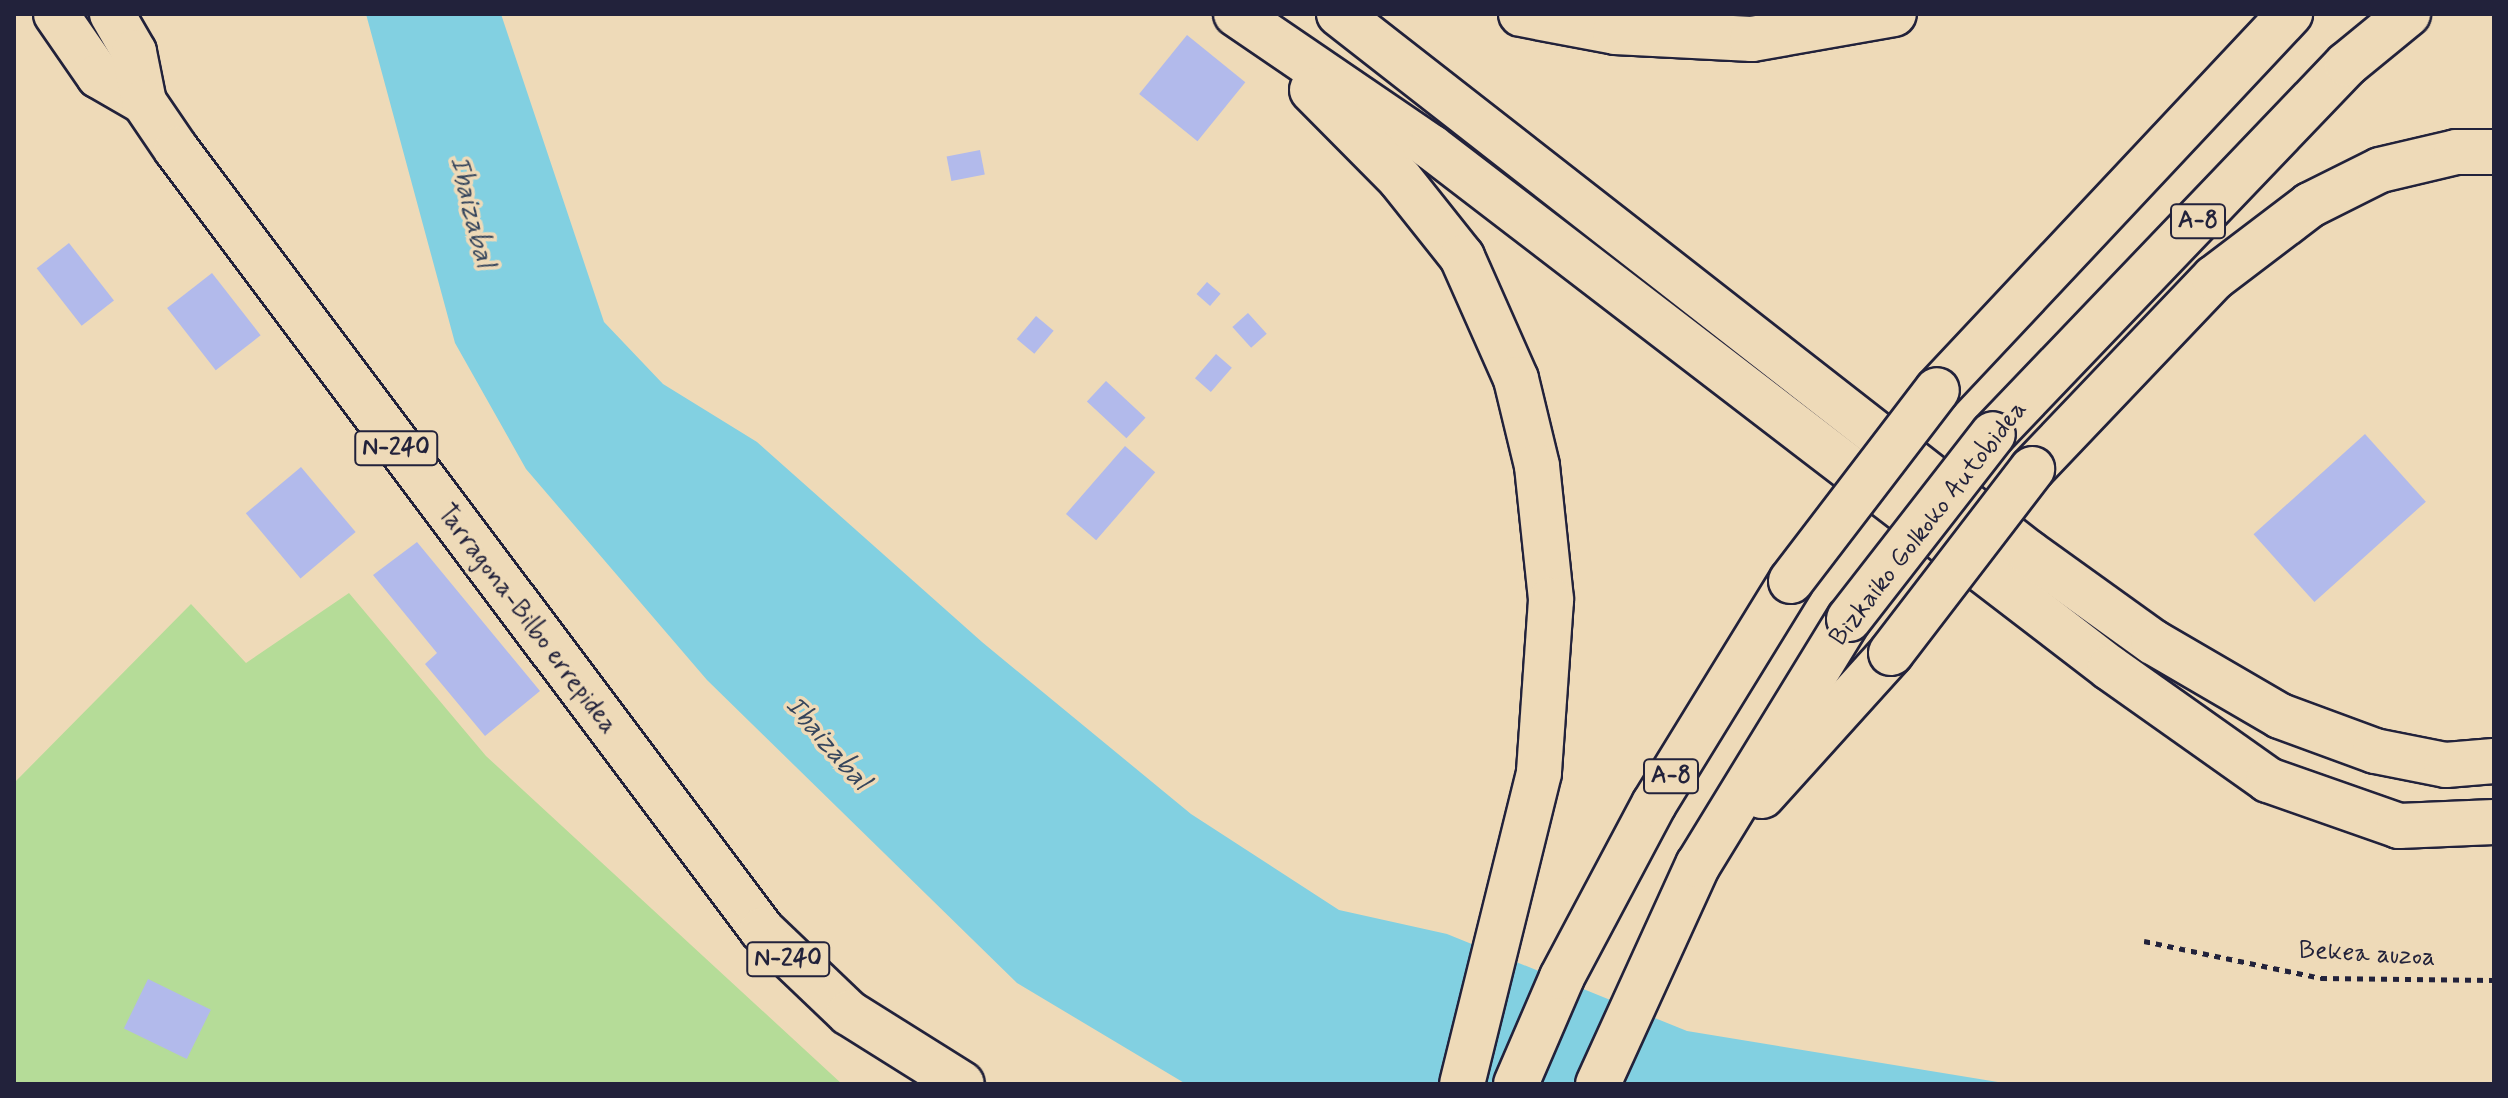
<!DOCTYPE html>
<html>
<head>
<meta charset="utf-8">
<style>
  body { margin:0 }
  #map { position:relative; width:2508px; height:1098px; overflow:hidden; background:#eedab8; font-family:Mynerve,sans-serif }
  div>[style] { position:absolute }
  .green>* { inset:0; background:#b5dc98 }
  .water>* { inset:0; background:#82d0e1 }
  .building>* { inset:0; background:#b2baeb; transform-origin:0 0 }
  .path>* { height:5px; margin-top:-2.5px; transform-origin:0; background:repeating-linear-gradient(90deg,#22223b 0 6px,transparent 0 12px) }
  .roads { filter:drop-shadow(2px 0 #22223b) drop-shadow(-2px 0 #22223b) drop-shadow(0 2px #22223b) drop-shadow(0 -2px #22223b) }
  .highway>* { height:44px; margin:-22px; padding:0 22px; transform-origin:22px; border-radius:22px; background:#eedab8 }
  .bridges { filter:drop-shadow(2px 0 #22223b) drop-shadow(-2px 0 #22223b) drop-shadow(0 2px #22223b) drop-shadow(0 -2px #22223b) }
  .highway-bridge>* { height:44px; margin:-22px; padding:0 22px; transform-origin:22px; border-radius:22px; background:#eedab8 }
  span { translate:-50% -50%; white-space:nowrap; text-align:center; line-height:1.15; -webkit-text-stroke:7px #eedab8; paint-order:stroke }
  .shield-label span { padding:2px 6px; background:#eedab8; border:2px solid; border-radius:6px; -webkit-text-stroke-width:0 }
  .shield-label { font-size:24px; color:#22223b; font-weight:700 }
  .street-label { font-size:26px; color:#22223b }
  .water-label { font-size:28px; color:#35455c; font-style:italic }
  .frame { position:absolute; inset:0; border:16px solid #22223b; pointer-events:none }
</style>
</head>
<body>
<div id="map">
  <div class="green">
    <div style="clip-path:polygon(349px 593px,486px 756px,842px 1084px,14px 1084px,14px 783px,191px 604px,246px 663px)"></div>
  </div>
  <div class="water">
    <div style="clip-path:polygon(366px 14px,501px 14px,604px 322px,663px 384px,757px 442px,982px 642px,1191px 814px,1339px 910px,1447px 934px,1687px 1031px,2010px 1084px,1186px 1084px,1017px 983px,707px 680px,526px 469px,455px 343px)"></div>
  </div>
  <div class="building">
    <div style="left:1187px;top:35px;width:75px;height:76px;rotate:39deg"></div>
    <div style="left:980px;top:150px;width:25px;height:34px;rotate:79deg"></div>
    <div style="left:69px;top:243px;width:73px;height:41px;rotate:52deg"></div>
    <div style="left:212px;top:273px;width:79px;height:57px;rotate:52deg"></div>
    <div style="left:1207px;top:282px;width:18px;height:16px;rotate:41deg"></div>
    <div style="left:1248px;top:313px;width:28px;height:21px;rotate:48deg"></div>
    <div style="left:1036px;top:316px;width:23px;height:30px;rotate:40deg"></div>
    <div style="left:1216px;top:354px;width:21px;height:32px;rotate:41deg"></div>
    <div style="left:1106px;top:381px;width:54px;height:28px;rotate:43deg"></div>
    <div style="left:2365px;top:434px;width:91px;height:150px;rotate:48deg"></div>
    <div style="left:1125px;top:446px;width:40px;height:90px;rotate:41deg"></div>
    <div style="left:301px;top:467px;width:85px;height:72px;rotate:50deg"></div>
    <div style="clip-path:polygon(417px 542px,540px 691px,485px 736px,425px 664px,437px 653px,373px 575px)"></div>
    <div style="left:148px;top:979px;width:70px;height:55px;rotate:26deg"></div>
  </div>
  <div class="path">
    <div style="left:2144px;top:941px;width:181px;rotate:11.8deg"></div>
    <div style="left:2321px;top:978px;width:173px;rotate:0.7deg"></div>
  </div>
  <div class="roads">
    <div class="highway">
      <div style="left:56px;top:14px;width:75px;rotate:55.3deg"></div>
      <div style="left:99px;top:76px;width:52px;rotate:30deg"></div>
      <div style="left:112px;top:14px;width:44px;rotate:59.9deg"></div>
      <div style="left:134px;top:52px;width:51px;rotate:78.7deg"></div>
      <div style="left:144px;top:102px;width:57px;rotate:55.8deg"></div>
      <div style="left:176px;top:149px;width:976px;rotate:53.12deg"></div>
      <div style="left:762px;top:930px;width:120px;rotate:43.7deg"></div>
      <div style="left:849px;top:1013px;width:133px;rotate:32.1deg"></div>
      <div style="left:1236px;top:14px;width:236px;rotate:34.3deg"></div>
      <div style="left:1431px;top:147px;width:856px;rotate:37.5deg"></div>
      <div style="left:2110px;top:668px;width:194px;rotate:35.3deg"></div>
      <div style="left:2268px;top:780px;width:139px;rotate:19.3deg"></div>
      <div style="left:2399px;top:826px;width:95px;rotate:-2.4deg"></div>
      <div style="left:1339px;top:14px;width:876px;rotate:38deg"></div>
      <div style="left:2029px;top:553px;width:153px;rotate:35.7deg"></div>
      <div style="left:2153px;top:642px;width:147px;rotate:30.2deg"></div>
      <div style="left:2280px;top:716px;width:101px;rotate:20.2deg"></div>
      <div style="left:2375px;top:751px;width:72px;rotate:11.2deg"></div>
      <div style="left:2446px;top:765px;width:48px;rotate:-4.8deg"></div>
      <div style="left:1521px;top:14px;width:96px;rotate:10.8deg"></div>
      <div style="left:1615px;top:32px;width:137px;rotate:2.9deg"></div>
      <div style="left:1752px;top:39px;width:144px;rotate:-10deg"></div>
      <div style="left:1312px;top:90px;width:125px;rotate:45.3deg"></div>
      <div style="left:1400px;top:179px;width:100px;rotate:51.5deg"></div>
      <div style="left:1462px;top:257px;width:133px;rotate:66.1deg"></div>
      <div style="left:1516px;top:379px;width:89px;rotate:76.4deg"></div>
      <div style="left:1537px;top:466px;width:135px;rotate:84deg"></div>
      <div style="left:1551px;top:600px;width:173px;rotate:94deg"></div>
      <div style="left:1539px;top:773px;width:320px;rotate:103.9deg"></div>
      <div style="left:1937px;top:390px;width:516px;rotate:-46.81deg"></div>
      <div style="left:1993px;top:434px;width:512px;rotate:-46.27deg"></div>
      <div style="left:2347px;top:64px;width:79px;rotate:-39.3deg"></div>
      <div style="left:2032px;top:469px;width:264px;rotate:-46.4deg"></div>
      <div style="left:2214px;top:278px;width:121px;rotate:-37.2deg"></div>
      <div style="left:2310px;top:205px;width:78px;rotate:-26.6deg"></div>
      <div style="left:2380px;top:170px;width:78px;rotate:-13.3deg"></div>
      <div style="left:2456px;top:152px;width:38px"></div>
      <div style="left:1762px;top:796px;width:193px;rotate:-47.9deg"></div>
      <div style="left:1516px;top:1084px;width:116px;rotate:-66.7deg"></div>
      <div style="left:1562px;top:977px;width:196px;rotate:-62deg"></div>
      <div style="left:1654px;top:804px;width:262px;rotate:-58.4deg"></div>
      <div style="left:1598px;top:1084px;width:241px;rotate:-65.5deg"></div>
      <div style="left:1698px;top:865px;width:289px;rotate:-58.5deg"></div>
    </div>
  </div>
  <div class="bridges">
    <div class="highway-bridge">
      <div style="left:1791px;top:581px;width:240px;rotate:-52.6deg"></div>
      <div style="left:1849px;top:619px;width:234px;rotate:-52.1deg"></div>
      <div style="left:1891px;top:653px;width:232px;rotate:-52.5deg"></div>
    </div>
  </div>
  <div class="shield-label">
    <span style="left:2198px;top:221px">A-8</span>
    <span style="left:396px;top:448px">N-240</span>
    <span style="left:1671px;top:776px">A-8</span>
    <span style="left:788px;top:959px">N-240</span>
  </div>
  <div class="street-label">
    <span style="left:1929px;top:524px;rotate:-52deg">Bizkaiko Golkoko Autobidea</span>
    <span style="left:526px;top:620px;rotate:53deg">Tarragona-Bilbo errepidea</span>
    <span style="left:2367px;top:955px;rotate:3deg">Bekea auzoa</span>
  </div>
  <div class="water-label">
    <span style="left:471px;top:212px;rotate:76deg">Ibaizabal</span>
    <span style="left:827px;top:744px;rotate:49deg">Ibaizabal</span>
  </div>
  <div class="frame"></div>
</div>
</body>
</html>
